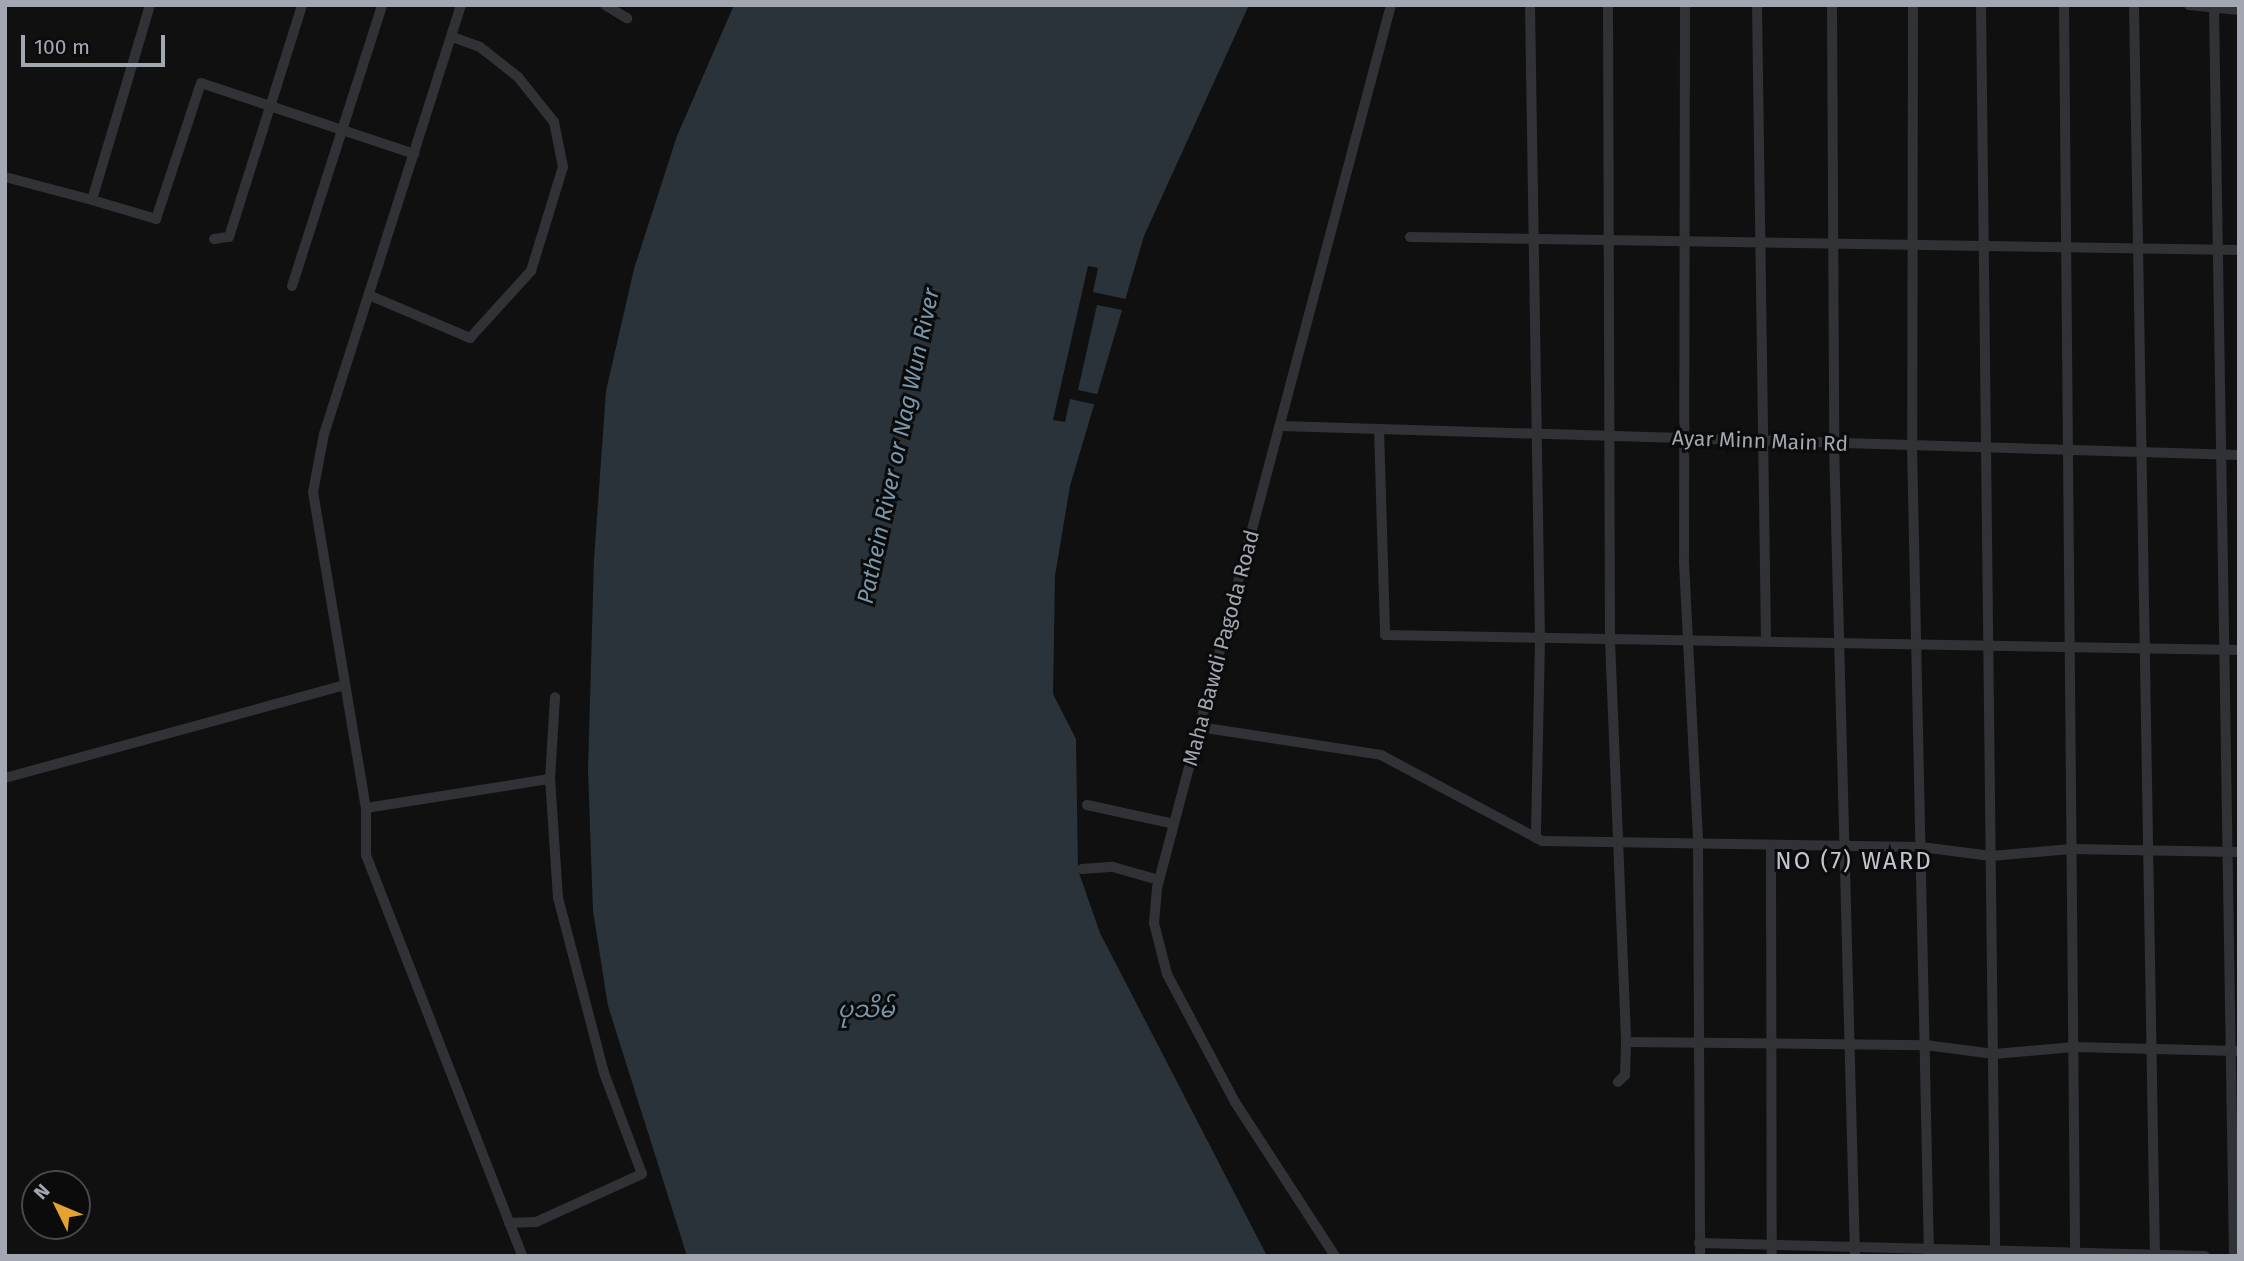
<!DOCTYPE html>
<html>
<head>
<meta charset="utf-8">
<style>
  body { margin:0 }
  #map { position:relative; width:2244px; height:1261px; overflow:hidden; background:#101011; font-family:"Fira Sans","Noto Sans Myanmar",sans-serif }
  div>[style] { position:absolute }
  .water>* { inset:0; background:#2a3339 }
  .pier>* { inset:0; background:#101011 }
  .minor>* { height:10px; margin:-5px; padding:0 5px; transform-origin:5px; border-radius:5px; background:#313236 }
  span { translate:-50% -50%; white-space:nowrap; text-align:center; line-height:1.15; -webkit-text-stroke:6px #0b0b0c; paint-order:stroke }
  .street-label { font-size:21px; color:#a2a7b1 }
  .water-label { font-size:23px; color:#7a97ab; font-style:italic }
  .quarter-label { font-size:24px; color:#c3c6ce; letter-spacing:2px }
  .frame { position:absolute; inset:0; border:7px solid #a2a7b1; pointer-events:none }
  .north { position:absolute; left:21px; top:1170px; width:70px; height:70px; box-sizing:border-box; background:#0b0b0c; border:2px solid #47494e; border-radius:50%; rotate:313deg; font-size:19px; font-weight:700; line-height:28px; text-align:center; color:#a2a7b1 }
  .north::after { content:''; display:block; margin:auto; width:24px; height:32px; background:#e6a133; clip-path:polygon(50% 0,100% 100%,50% 72%,0 100%) }
  .scale { position:absolute; left:21px; top:35px; width:144px; height:32px; box-sizing:border-box; border:4px solid #a2a7b1; border-top:0; padding-left:9px; font-size:21px; line-height:24px; white-space:nowrap; color:#a2a7b1; -webkit-text-stroke:5px #0b0b0c; paint-order:stroke }
</style>
</head>
<body>
<div id="map">
  <div class="water">
    <div style="clip-path:polygon(734px 5px,1249px 5px,1144px 236px,1070px 486px,1055px 576px,1053px 694px,1076px 739px,1078px 870px,1100px 933px,1267px 1256px,687px 1256px,608px 1006px,593px 911px,588px 770px,594px 559px,606px 391px,634px 269px,677px 136px)"></div>
  </div>
  <div class="pier">
    <div style="clip-path:polygon(1088px 266px,1098px 268px,1093px 292px,1130px 300px,1127px 311px,1097px 305px,1078px 390px,1105px 396px,1102px 406px,1070px 399px,1065px 422px,1053px 420px)"></div>
  </div>
  <div class="minor">
    <div style="left:150px;top:5px;width:203px;rotate:106.6deg"></div>
    <div style="left:92px;top:200px;width:67px;rotate:16.5deg"></div>
    <div style="left:156px;top:219px;width:143px;rotate:-71.7deg"></div>
    <div style="left:201px;top:83px;width:225px;rotate:18.4deg"></div>
    <div style="left:461px;top:5px;width:450px;rotate:107.7deg"></div>
    <div style="left:324px;top:434px;width:59px;rotate:100.7deg"></div>
    <div style="left:313px;top:492px;width:320px;rotate:80.5deg"></div>
    <div style="left:366px;top:808px;width:47px;rotate:90deg"></div>
    <div style="left:366px;top:855px;width:430px;rotate:68.7deg"></div>
    <div style="left:605px;top:5px;width:26px;rotate:31deg"></div>
    <div style="left:1530px;top:5px;width:635px;rotate:89.1deg"></div>
    <div style="left:1540px;top:640px;width:198px;rotate:91.2deg"></div>
    <div style="left:1608px;top:5px;width:635px;rotate:89.82deg"></div>
    <div style="left:1610px;top:640px;width:402px;rotate:87.7deg"></div>
    <div style="left:1685px;top:5px;width:557px;rotate:90.1deg"></div>
    <div style="left:1684px;top:562px;width:281px;rotate:87.1deg"></div>
    <div style="left:1698px;top:843px;width:413px;rotate:89.7deg"></div>
    <div style="left:1757px;top:5px;width:636px;rotate:89.19deg"></div>
    <div style="left:1832px;top:5px;width:438px;rotate:89.7deg"></div>
    <div style="left:1834px;top:443px;width:813px;rotate:88.52deg"></div>
    <div style="left:1913px;top:5px;width:440px;rotate:90.1deg"></div>
    <div style="left:1912px;top:445px;width:811px;rotate:88.8deg"></div>
    <div style="left:1981px;top:5px;width:1243px;rotate:89.35deg"></div>
    <div style="left:2064px;top:5px;width:1243px;rotate:89.49deg"></div>
    <div style="left:2134px;top:5px;width:1251px;rotate:89.04deg"></div>
    <div style="left:2189px;top:5px;width:50px;rotate:5.7deg"></div>
    <div style="left:2214px;top:9px;width:1247px;rotate:89.08deg"></div>
    <div style="left:5px;top:177px;width:90px;rotate:14.8deg"></div>
    <div style="left:1410px;top:237px;width:829px;rotate:0.9deg"></div>
    <div style="left:214px;top:239px;width:15px;rotate:-8deg"></div>
    <div style="left:229px;top:237px;width:243px;rotate:-72.5deg"></div>
    <div style="left:292px;top:286px;width:295px;rotate:-72.2deg"></div>
    <div style="left:371px;top:296px;width:108px;rotate:23deg"></div>
    <div style="left:470px;top:338px;width:91px;rotate:-47.7deg"></div>
    <div style="left:531px;top:271px;width:109px;rotate:-72.9deg"></div>
    <div style="left:563px;top:167px;width:46px;rotate:-101.3deg"></div>
    <div style="left:554px;top:122px;width:58px;rotate:-128.7deg"></div>
    <div style="left:518px;top:77px;width:48px;rotate:-141.7deg"></div>
    <div style="left:480px;top:47px;width:30px;rotate:-160deg"></div>
    <div style="left:1281px;top:426px;width:958px;rotate:1.73deg"></div>
    <div style="left:1379px;top:429px;width:206px;rotate:88.3deg"></div>
    <div style="left:1385px;top:635px;width:854px;rotate:1.01deg"></div>
    <div style="left:1199px;top:727px;width:184px;rotate:8.7deg"></div>
    <div style="left:1381px;top:755px;width:183px;rotate:28.1deg"></div>
    <div style="left:1542px;top:841px;width:379px;rotate:0.9deg"></div>
    <div style="left:1921px;top:847px;width:71px;rotate:7.3deg"></div>
    <div style="left:1991px;top:856px;width:80px;rotate:-5deg"></div>
    <div style="left:2071px;top:849px;width:168px;rotate:1deg"></div>
    <div style="left:5px;top:778px;width:348px;rotate:-15.3deg"></div>
    <div style="left:1087px;top:805px;width:89px;rotate:12.3deg"></div>
    <div style="left:366px;top:808px;width:186px;rotate:-9deg"></div>
    <div style="left:1771px;top:845px;width:411px;rotate:89.9deg"></div>
    <div style="left:1082px;top:869px;width:31px;rotate:-4deg"></div>
    <div style="left:1113px;top:867px;width:48px;rotate:15.8deg"></div>
    <div style="left:1618px;top:1082px;width:10px;rotate:-45deg"></div>
    <div style="left:1625px;top:1075px;width:33px;rotate:-88deg"></div>
    <div style="left:1626px;top:1042px;width:299px;rotate:0.6deg"></div>
    <div style="left:1925px;top:1045px;width:70px;rotate:7.4deg"></div>
    <div style="left:1994px;top:1054px;width:80px;rotate:-5deg"></div>
    <div style="left:2074px;top:1047px;width:163px;rotate:1.4deg"></div>
    <div style="left:509px;top:1223px;width:27px;rotate:-2deg"></div>
    <div style="left:536px;top:1222px;width:116px;rotate:-24.4deg"></div>
    <div style="left:642px;top:1174px;width:108px;rotate:-110.6deg"></div>
    <div style="left:604px;top:1073px;width:181px;rotate:-104.7deg"></div>
    <div style="left:558px;top:898px;width:119px;rotate:-93.8deg"></div>
    <div style="left:550px;top:779px;width:82px;rotate:-86.5deg"></div>
    <div style="left:1699px;top:1243px;width:506px;rotate:1.47deg"></div>
    <div style="left:1335px;top:1256px;width:184px;rotate:-123deg"></div>
    <div style="left:1235px;top:1102px;width:145px;rotate:-118deg"></div>
    <div style="left:1167px;top:974px;width:53px;rotate:-104.3deg"></div>
    <div style="left:1154px;top:923px;width:35px;rotate:-85deg"></div>
    <div style="left:1157px;top:888px;width:913px;rotate:-75.16deg"></div>
  </div>
  <div class="street-label">
    <span style="left:1760px;top:441px;rotate:2deg">Ayar Minn Main Rd</span>
    <span style="left:1221px;top:648px;rotate:-75deg">Maha Bawdi Pagoda Road</span>
  </div>
  <div class="water-label">
    <span style="left:898px;top:446px;rotate:-78deg">Pathein River or Nag Wun River</span>
    <span style="left:866px;top:1009px">ပုသိမ်</span>
  </div>
  <div class="quarter-label">
    <span style="left:1854px;top:862px">NO (7) WARD</span>
  </div>
  <div class="frame"></div>
  <div class="north">N</div>
  <div class="scale">100 m</div>
</div>
</body>
</html>
